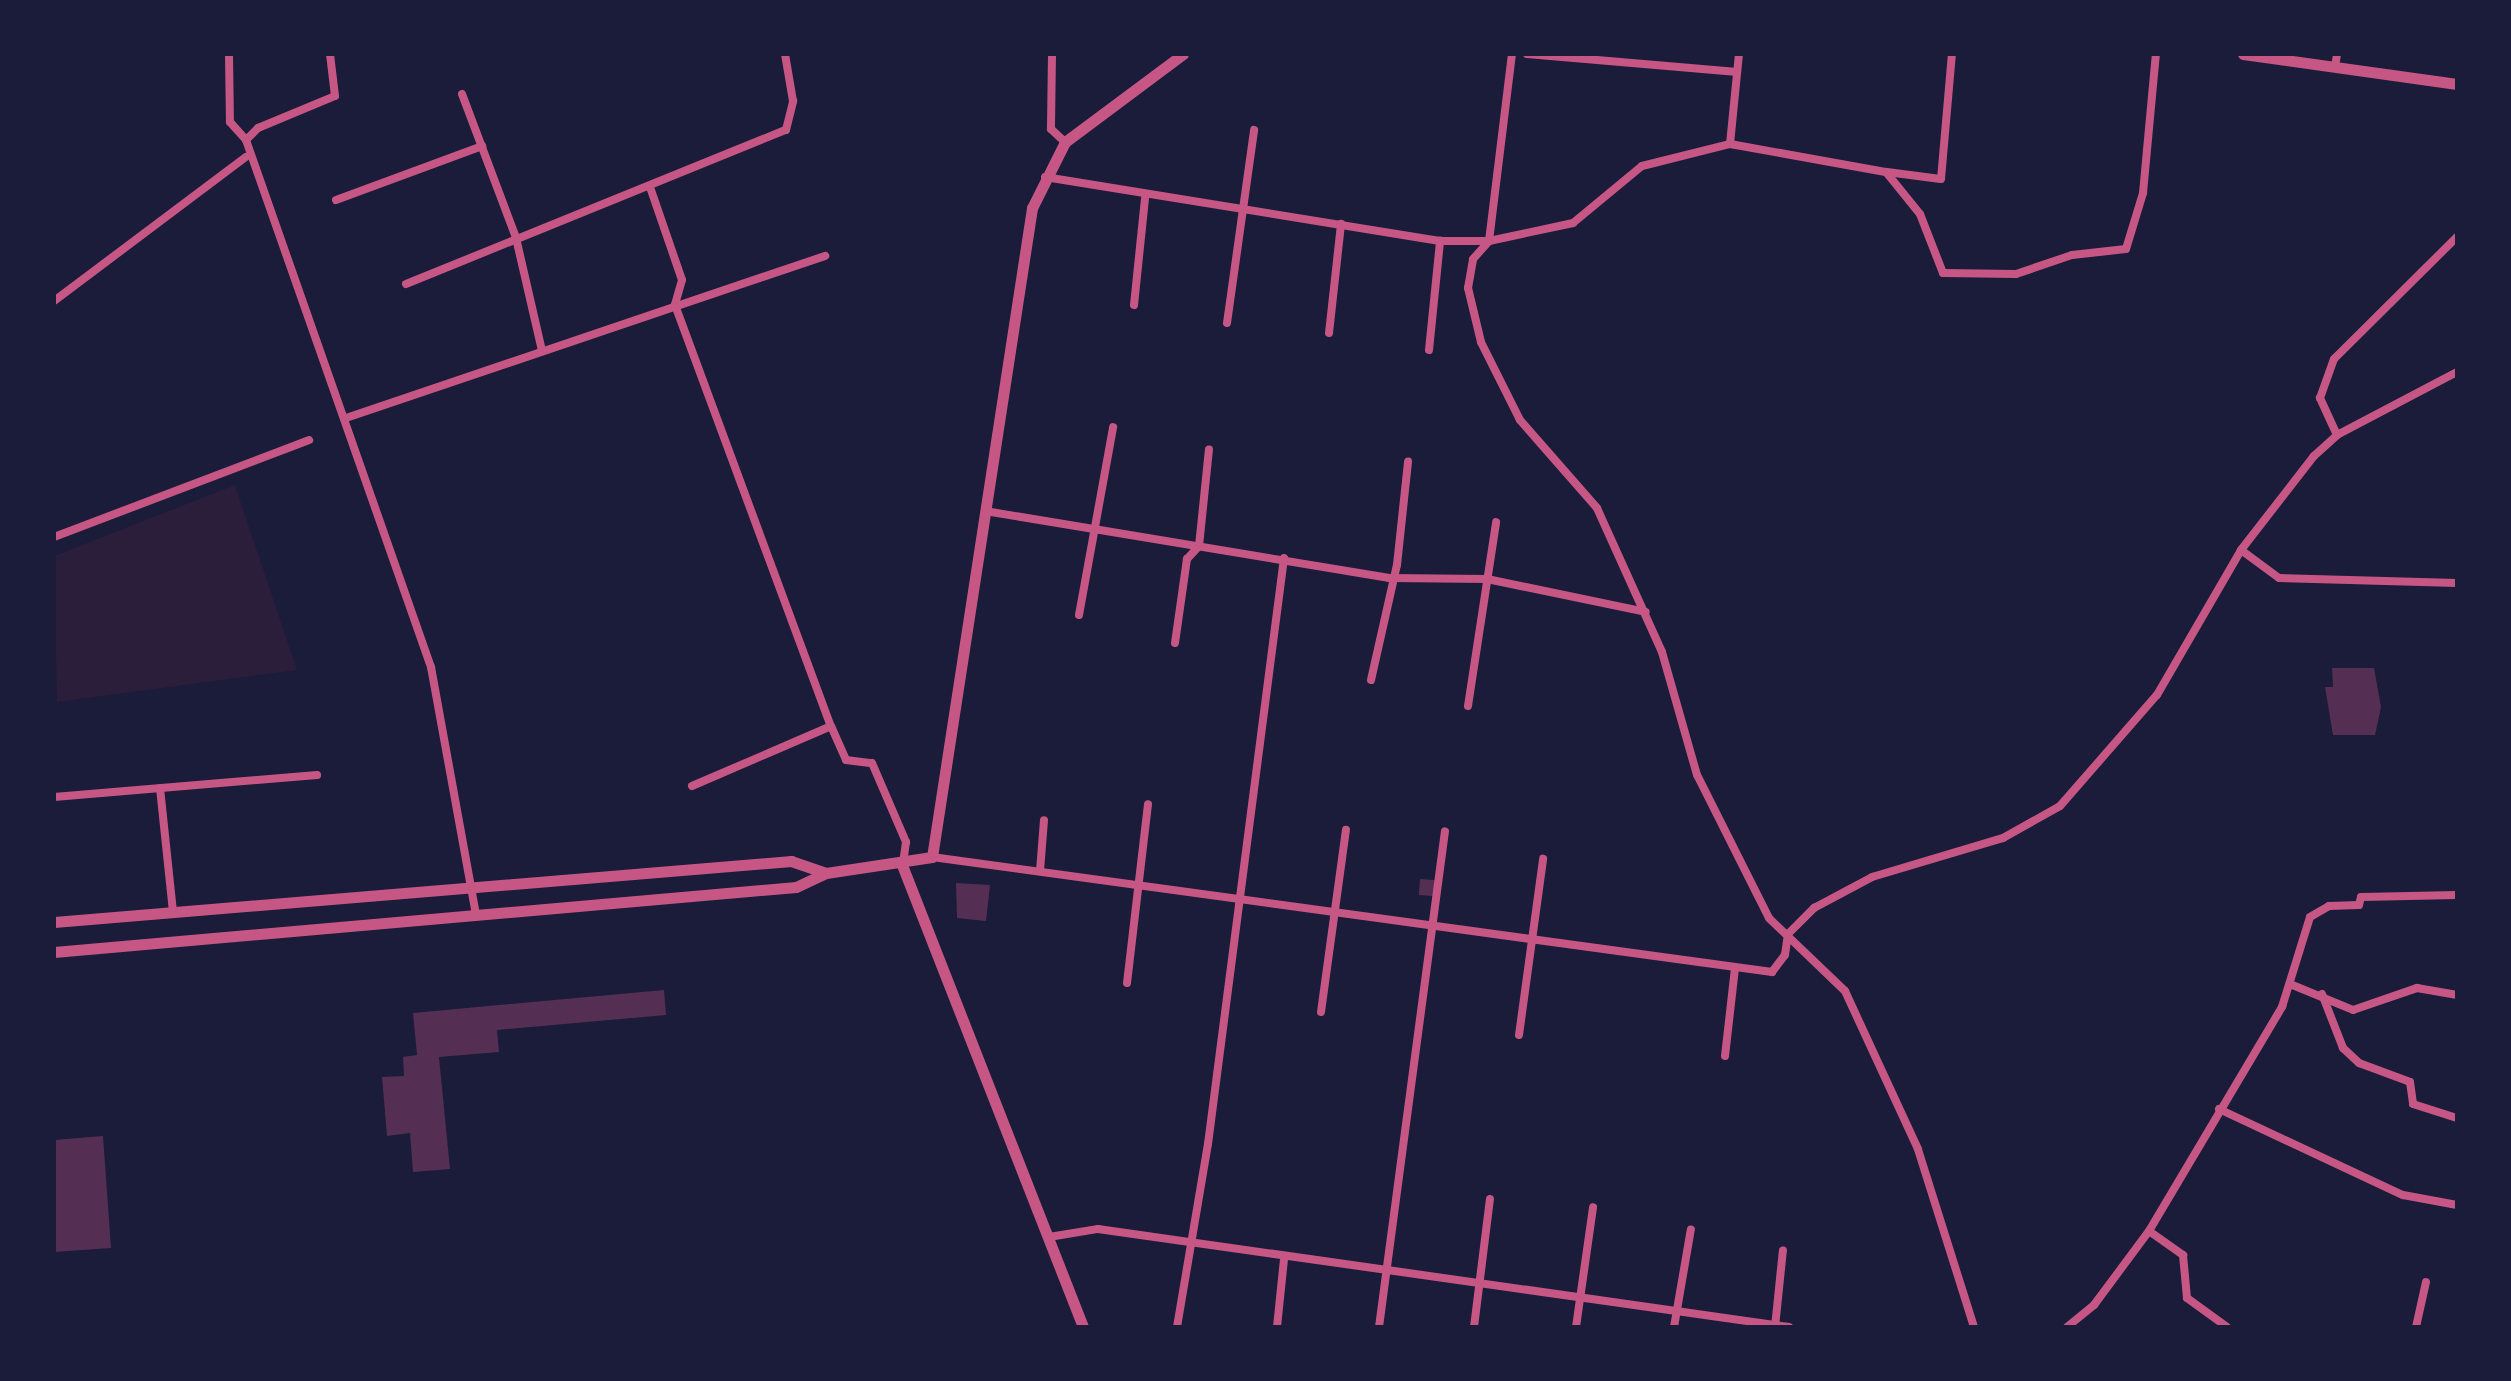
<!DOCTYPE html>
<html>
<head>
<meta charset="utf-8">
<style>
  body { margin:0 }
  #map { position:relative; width:2511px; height:1381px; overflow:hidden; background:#1b1b3a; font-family:"Nunito Sans",sans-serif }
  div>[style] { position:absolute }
  .green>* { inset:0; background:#2a1e3b }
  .building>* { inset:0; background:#542f53; transform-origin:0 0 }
  .minor>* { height:8px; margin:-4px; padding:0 4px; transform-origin:4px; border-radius:4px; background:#c65784 }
  .tertiary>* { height:11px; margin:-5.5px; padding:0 5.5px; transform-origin:5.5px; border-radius:5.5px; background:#c65784 }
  span { translate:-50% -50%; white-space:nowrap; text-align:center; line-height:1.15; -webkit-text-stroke:6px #1b1b3a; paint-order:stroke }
  .frame { position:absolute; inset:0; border:56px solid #1b1b3a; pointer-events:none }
</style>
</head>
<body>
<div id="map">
  <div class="green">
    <div style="clip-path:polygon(235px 485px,297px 670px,57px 702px,54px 556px)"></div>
  </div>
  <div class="building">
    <div style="clip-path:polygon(2332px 668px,2374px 668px,2381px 707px,2375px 735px,2333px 735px,2325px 687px,2333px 687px)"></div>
    <div style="left:1420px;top:879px;width:15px;height:16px;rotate:4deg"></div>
    <div style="clip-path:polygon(956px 883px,990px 885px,986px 921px,957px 918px)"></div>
    <div style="clip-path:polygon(664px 990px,666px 1015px,497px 1030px,499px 1052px,439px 1057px,450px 1169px,413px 1172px,410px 1133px,387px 1136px,382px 1077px,404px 1076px,403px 1057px,417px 1055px,413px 1013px)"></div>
    <div style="clip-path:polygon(103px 1136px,111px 1248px,54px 1252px,54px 1140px)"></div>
  </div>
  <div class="minor">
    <div style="left:229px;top:54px;width:68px;rotate:89.2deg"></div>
    <div style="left:230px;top:122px;width:24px;rotate:48deg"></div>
    <div style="left:246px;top:140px;width:559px;rotate:70.66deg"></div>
    <div style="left:431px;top:667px;width:252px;rotate:79.7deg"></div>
    <div style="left:1052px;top:54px;width:75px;rotate:90.8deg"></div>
    <div style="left:1051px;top:129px;width:19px;rotate:43deg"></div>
    <div style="left:1527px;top:54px;width:211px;rotate:4.9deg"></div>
    <div style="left:2335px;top:67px;width:13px;rotate:-81deg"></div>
    <div style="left:462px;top:94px;width:154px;rotate:69.4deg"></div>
    <div style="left:516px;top:238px;width:116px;rotate:77deg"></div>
    <div style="left:246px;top:140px;width:17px;rotate:-45deg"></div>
    <div style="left:258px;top:128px;width:83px;rotate:-22.6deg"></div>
    <div style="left:335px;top:96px;width:42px;rotate:-96.8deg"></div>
    <div style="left:1730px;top:144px;width:90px;rotate:-84.3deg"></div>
    <div style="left:1887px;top:172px;width:54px;rotate:7.4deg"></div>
    <div style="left:1941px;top:179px;width:125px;rotate:-85deg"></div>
    <div style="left:1045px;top:177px;width:400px;rotate:9.2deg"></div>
    <div style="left:1440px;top:241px;width:49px"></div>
    <div style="left:650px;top:187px;width:98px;rotate:71deg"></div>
    <div style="left:682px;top:280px;width:26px;rotate:106deg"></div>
    <div style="left:675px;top:305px;width:449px;rotate:69.7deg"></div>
    <div style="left:831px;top:726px;width:37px;rotate:66deg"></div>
    <div style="left:846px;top:760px;width:26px;rotate:7deg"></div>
    <div style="left:872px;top:763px;width:86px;rotate:66.7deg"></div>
    <div style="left:906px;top:842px;width:22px;rotate:98deg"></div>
    <div style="left:336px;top:200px;width:156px;rotate:-20.3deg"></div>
    <div style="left:1489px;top:241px;width:188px;rotate:-83deg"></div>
    <div style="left:406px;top:284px;width:410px;rotate:-22.1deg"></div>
    <div style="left:786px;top:130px;width:30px;rotate:-76deg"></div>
    <div style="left:793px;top:101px;width:48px;rotate:-99.7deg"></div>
    <div style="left:54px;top:301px;width:240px;rotate:-36.9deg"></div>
    <div style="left:1134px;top:305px;width:108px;rotate:-84.1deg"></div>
    <div style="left:1227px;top:323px;width:195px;rotate:-82deg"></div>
    <div style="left:1329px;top:333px;width:110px;rotate:-83.7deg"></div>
    <div style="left:1429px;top:350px;width:110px;rotate:-84.2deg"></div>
    <div style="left:346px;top:418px;width:506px;rotate:-18.69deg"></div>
    <div style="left:2337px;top:435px;width:41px;rotate:-114.7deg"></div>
    <div style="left:2320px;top:398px;width:41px;rotate:-70.3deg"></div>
    <div style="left:2334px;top:359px;width:173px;rotate:-44.8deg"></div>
    <div style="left:985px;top:511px;width:410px;rotate:9.4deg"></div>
    <div style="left:1389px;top:578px;width:98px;rotate:0.6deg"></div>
    <div style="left:1487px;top:579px;width:162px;rotate:11.7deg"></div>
    <div style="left:54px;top:537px;width:273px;rotate:-20.8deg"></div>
    <div style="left:2241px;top:550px;width:47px;rotate:36.4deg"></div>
    <div style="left:2279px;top:578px;width:178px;rotate:1.6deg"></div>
    <div style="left:1079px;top:615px;width:191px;rotate:-79.7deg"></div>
    <div style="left:1175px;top:643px;width:85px;rotate:-81.9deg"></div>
    <div style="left:1187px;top:559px;width:18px;rotate:-47deg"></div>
    <div style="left:1199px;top:546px;width:97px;rotate:-84.1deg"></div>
    <div style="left:1371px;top:680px;width:118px;rotate:-77.3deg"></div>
    <div style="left:1397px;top:565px;width:104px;rotate:-83.9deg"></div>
    <div style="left:1468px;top:706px;width:186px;rotate:-81.3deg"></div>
    <div style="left:692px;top:786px;width:151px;rotate:-23.3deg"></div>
    <div style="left:160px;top:788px;width:124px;rotate:84deg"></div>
    <div style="left:54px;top:797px;width:264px;rotate:-4.8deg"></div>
    <div style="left:932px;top:857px;width:848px;rotate:7.8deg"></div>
    <div style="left:1772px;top:972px;width:21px;rotate:-53deg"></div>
    <div style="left:1785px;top:955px;width:21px;rotate:-82deg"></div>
    <div style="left:1788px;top:934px;width:37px;rotate:-45deg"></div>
    <div style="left:1814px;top:908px;width:66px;rotate:-28.1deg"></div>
    <div style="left:1872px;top:877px;width:137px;rotate:-16.6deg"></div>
    <div style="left:2003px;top:838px;width:65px;rotate:-29.3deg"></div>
    <div style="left:2060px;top:806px;width:147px;rotate:-48.9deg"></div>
    <div style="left:2157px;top:695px;width:168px;rotate:-59.9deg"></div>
    <div style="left:2241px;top:550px;width:119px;rotate:-52.2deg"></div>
    <div style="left:2314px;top:456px;width:31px;rotate:-42deg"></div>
    <div style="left:2337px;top:435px;width:136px;rotate:-27.7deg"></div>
    <div style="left:1040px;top:871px;width:51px;rotate:-85.5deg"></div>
    <div style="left:1127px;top:983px;width:180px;rotate:-83.3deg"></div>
    <div style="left:2290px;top:984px;width:68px;rotate:22.4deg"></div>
    <div style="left:2353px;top:1010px;width:68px;rotate:-19deg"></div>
    <div style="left:2417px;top:988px;width:41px;rotate:9.9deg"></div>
    <div style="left:2322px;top:994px;width:58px;rotate:68.7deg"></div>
    <div style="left:2343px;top:1048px;width:22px;rotate:43deg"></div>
    <div style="left:2359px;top:1063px;width:54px;rotate:20.4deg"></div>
    <div style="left:2410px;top:1082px;width:22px;rotate:82deg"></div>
    <div style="left:2413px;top:1104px;width:46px;rotate:17.7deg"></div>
    <div style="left:1321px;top:1012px;width:184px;rotate:-82.2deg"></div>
    <div style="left:1519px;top:1035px;width:178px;rotate:-82.2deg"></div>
    <div style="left:1725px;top:1056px;width:89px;rotate:-83.5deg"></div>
    <div style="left:2219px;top:1109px;width:203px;rotate:25.1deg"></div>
    <div style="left:2403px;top:1195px;width:55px;rotate:10.5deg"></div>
    <div style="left:2149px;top:1231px;width:42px;rotate:35.2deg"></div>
    <div style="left:2183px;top:1255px;width:43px;rotate:84.7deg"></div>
    <div style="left:2187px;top:1298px;width:49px;rotate:35.9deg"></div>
    <div style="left:1049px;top:1237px;width:50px;rotate:-9.3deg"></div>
    <div style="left:1098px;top:1229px;width:698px;rotate:8.07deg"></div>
    <div style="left:1177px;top:1327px;width:186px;rotate:-80.4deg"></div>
    <div style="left:1208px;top:1144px;width:591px;rotate:-82.61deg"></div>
    <div style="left:1277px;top:1327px;width:68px;rotate:-84.1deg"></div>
    <div style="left:1379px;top:1327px;width:500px;rotate:-82.42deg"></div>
    <div style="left:1474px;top:1327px;width:129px;rotate:-82.9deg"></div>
    <div style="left:1576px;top:1327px;width:121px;rotate:-81.9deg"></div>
    <div style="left:1674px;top:1327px;width:99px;rotate:-80.2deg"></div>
    <div style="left:1775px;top:1327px;width:77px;rotate:-84.1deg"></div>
    <div style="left:1974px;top:1327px;width:187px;rotate:-107.5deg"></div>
    <div style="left:1918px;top:1149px;width:174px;rotate:-114.8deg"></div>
    <div style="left:1845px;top:991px;width:105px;rotate:-136.2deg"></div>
    <div style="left:1769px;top:918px;width:160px;rotate:-116.7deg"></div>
    <div style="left:1697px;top:775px;width:128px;rotate:-105.9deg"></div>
    <div style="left:1662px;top:652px;width:158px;rotate:-114.3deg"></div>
    <div style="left:1597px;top:508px;width:117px;rotate:-131.2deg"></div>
    <div style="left:1520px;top:420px;width:87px;rotate:-116.6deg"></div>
    <div style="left:1481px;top:342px;width:56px;rotate:-103.5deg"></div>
    <div style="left:1468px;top:288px;width:29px;rotate:-80deg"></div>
    <div style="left:1473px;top:259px;width:24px;rotate:-48deg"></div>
    <div style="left:1489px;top:241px;width:86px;rotate:-12.1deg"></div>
    <div style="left:1573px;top:223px;width:89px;rotate:-39.6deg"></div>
    <div style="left:1642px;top:166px;width:91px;rotate:-14deg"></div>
    <div style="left:1730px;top:144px;width:158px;rotate:10.2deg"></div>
    <div style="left:1886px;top:172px;width:54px;rotate:51deg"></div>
    <div style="left:1920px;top:214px;width:63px;rotate:68.7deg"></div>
    <div style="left:1943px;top:273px;width:73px;rotate:0.8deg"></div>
    <div style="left:2016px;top:274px;width:59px;rotate:-18.7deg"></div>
    <div style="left:2072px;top:255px;width:54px;rotate:-6.3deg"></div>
    <div style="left:2126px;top:249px;width:59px;rotate:-73.1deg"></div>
    <div style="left:2143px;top:193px;width:140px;rotate:-84.7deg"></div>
    <div style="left:2067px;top:1327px;width:35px;rotate:-39deg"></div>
    <div style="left:2094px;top:1305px;width:92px;rotate:-53.4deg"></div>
    <div style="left:2149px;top:1231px;width:261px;rotate:-59.3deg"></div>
    <div style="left:2282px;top:1007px;width:94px;rotate:-72.7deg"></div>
    <div style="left:2310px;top:917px;width:22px;rotate:-30deg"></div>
    <div style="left:2329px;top:906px;width:30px;rotate:-2deg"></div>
    <div style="left:2359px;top:905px;width:8px;rotate:-76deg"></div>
    <div style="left:2361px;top:897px;width:96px;rotate:-1.2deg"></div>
    <div style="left:2416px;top:1327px;width:46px;rotate:-77.5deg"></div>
  </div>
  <div class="tertiary">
    <div style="left:2243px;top:54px;width:216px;rotate:8deg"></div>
    <div style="left:902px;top:865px;width:496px;rotate:68.6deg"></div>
    <div style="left:54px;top:922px;width:740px;rotate:-4.73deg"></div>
    <div style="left:791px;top:861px;width:37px;rotate:19deg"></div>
    <div style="left:826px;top:873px;width:107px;rotate:-8.6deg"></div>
    <div style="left:932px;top:857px;width:657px;rotate:-81.24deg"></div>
    <div style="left:1032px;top:208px;width:74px;rotate:-63.4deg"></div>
    <div style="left:1065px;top:142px;width:147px;rotate:-36.7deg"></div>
    <div style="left:54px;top:952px;width:745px;rotate:-5.01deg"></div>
    <div style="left:796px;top:887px;width:33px;rotate:-25deg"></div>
  </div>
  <div class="frame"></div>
</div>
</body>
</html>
